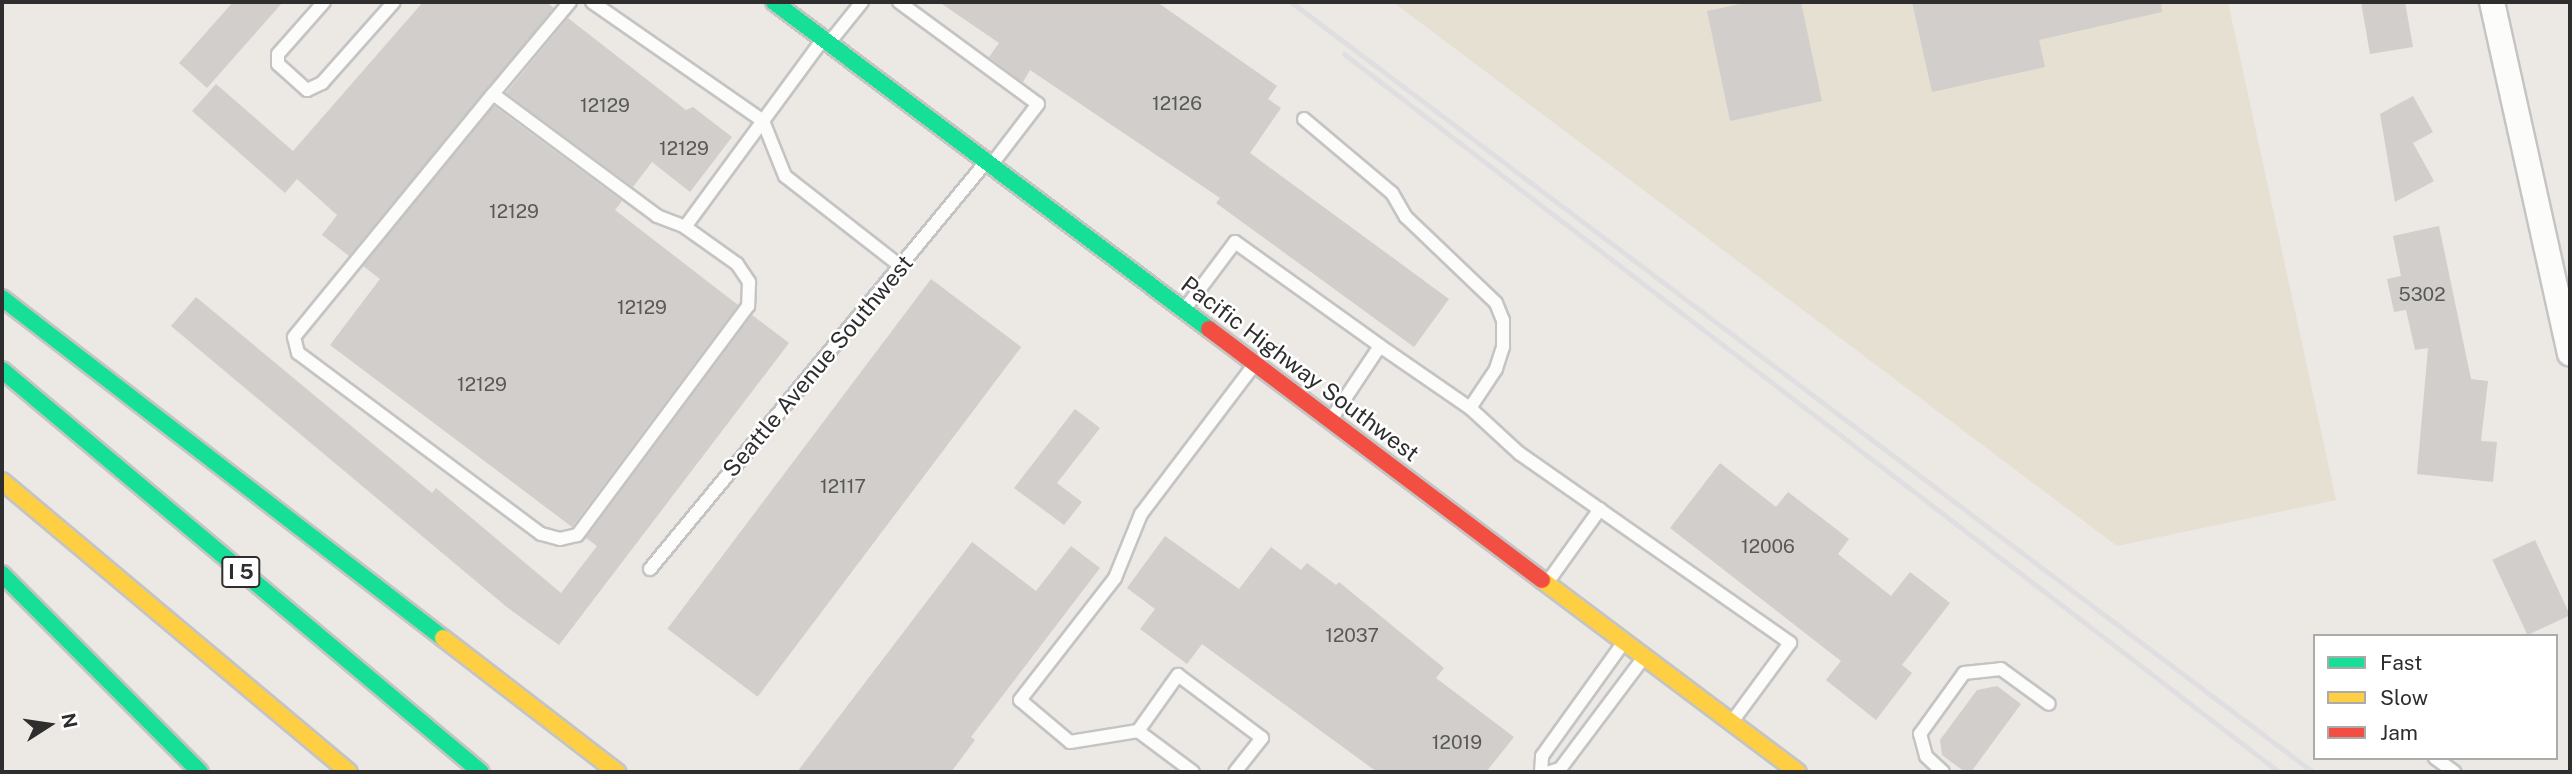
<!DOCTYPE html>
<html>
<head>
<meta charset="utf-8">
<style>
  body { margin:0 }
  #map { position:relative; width:2572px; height:774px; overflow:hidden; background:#ece8e4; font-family:"Public Sans",sans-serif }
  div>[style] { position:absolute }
  .education>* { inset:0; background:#e6e0d3 }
  .building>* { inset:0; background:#d1cecb; transform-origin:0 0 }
  .roads { filter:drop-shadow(2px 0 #c5c4c5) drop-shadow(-2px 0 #c5c4c5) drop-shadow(0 2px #c5c4c5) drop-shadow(0 -2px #c5c4c5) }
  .lane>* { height:12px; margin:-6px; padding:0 6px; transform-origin:6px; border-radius:6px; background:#fcfcfb }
  .street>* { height:24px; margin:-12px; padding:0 12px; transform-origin:12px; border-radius:12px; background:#fcfcfb }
  .fast>* { height:16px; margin:-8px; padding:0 8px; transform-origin:8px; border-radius:8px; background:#16e098 }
  .slow>* { height:16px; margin:-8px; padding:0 8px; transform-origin:8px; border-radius:8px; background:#ffcf43 }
  .jam>* { height:16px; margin:-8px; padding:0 8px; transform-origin:8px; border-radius:8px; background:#f24e42 }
  .rail>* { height:5px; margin:-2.5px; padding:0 2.5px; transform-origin:2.5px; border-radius:2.5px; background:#dfdfe1 }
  span { translate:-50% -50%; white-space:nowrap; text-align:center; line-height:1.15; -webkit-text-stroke:5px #fff; paint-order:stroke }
  .number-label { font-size:19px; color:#585857 }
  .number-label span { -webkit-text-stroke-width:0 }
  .shield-label span { padding:2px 5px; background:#fff; border:2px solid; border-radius:5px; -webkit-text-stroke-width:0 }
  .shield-label { font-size:21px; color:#2e2e2e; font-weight:700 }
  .street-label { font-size:23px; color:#2e2e2e }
  .frame { position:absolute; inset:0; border:4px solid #2e2e2e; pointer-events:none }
  .legend { position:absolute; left:2313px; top:634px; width:245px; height:126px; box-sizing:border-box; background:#fff; border:2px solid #ababab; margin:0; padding:9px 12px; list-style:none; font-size:21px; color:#2e2e2e }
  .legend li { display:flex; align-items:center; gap:14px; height:35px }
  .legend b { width:35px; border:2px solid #ababab }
  .north { position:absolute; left:14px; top:690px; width:70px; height:70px; -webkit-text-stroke:5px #fff; paint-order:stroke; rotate:78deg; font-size:19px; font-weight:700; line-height:28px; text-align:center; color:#2e2e2e }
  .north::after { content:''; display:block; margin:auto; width:24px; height:32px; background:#2e2e2e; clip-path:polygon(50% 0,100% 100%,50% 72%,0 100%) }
</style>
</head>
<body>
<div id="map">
  <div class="education">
    <div style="clip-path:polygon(1393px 2px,2228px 2px,2336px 500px,2117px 546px)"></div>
  </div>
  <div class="building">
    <div style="clip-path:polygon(233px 2px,283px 2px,207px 88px,179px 63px)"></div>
    <div style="clip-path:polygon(423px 2px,546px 2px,554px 8px,349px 256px,322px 235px,337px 215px,297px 179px,285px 193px,192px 111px,216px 84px,293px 151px)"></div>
    <div style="clip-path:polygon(939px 2px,1157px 2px,1277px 86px,1268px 99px,1281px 108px,1250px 153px,1449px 299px,1414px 347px,1216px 203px,1220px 198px,1030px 70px,1023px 82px,1018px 79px,989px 57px,999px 43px)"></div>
    <div style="clip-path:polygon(1750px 2px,1801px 2px,1822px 101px,1730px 121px,1707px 11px)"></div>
    <div style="clip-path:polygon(1912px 2px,2161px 2px,2162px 12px,2039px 40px,2045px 67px,1932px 92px)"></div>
    <div style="clip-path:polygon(2361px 2px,2405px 2px,2413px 47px,2370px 54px)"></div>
    <div style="clip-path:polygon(568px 18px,686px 110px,693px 107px,732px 137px,690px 192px,652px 162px,633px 187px,506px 93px)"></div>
    <div style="clip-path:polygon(2413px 96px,2433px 132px,2413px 143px,2434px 181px,2395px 202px,2380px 114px)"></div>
    <div style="clip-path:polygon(494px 106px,622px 201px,615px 210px,738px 305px,572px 527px,330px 345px,380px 279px,363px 266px)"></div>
    <div style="clip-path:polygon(2439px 226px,2471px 379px,2488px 381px,2481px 441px,2497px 442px,2493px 482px,2417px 474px,2428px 348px,2415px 350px,2406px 310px,2394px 312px,2387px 279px,2401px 276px,2393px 236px)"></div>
    <div style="left:931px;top:279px;width:113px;height:438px;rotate:37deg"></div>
    <div style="clip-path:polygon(196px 297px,432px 493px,436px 488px,561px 593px,597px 546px,586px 538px,752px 315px,789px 343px,559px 645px,508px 608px,171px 326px)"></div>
    <div style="clip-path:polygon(1075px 409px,1100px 428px,1057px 483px,1082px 502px,1064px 525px,1014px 488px)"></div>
    <div style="clip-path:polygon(1720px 463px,1776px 507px,1788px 492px,1849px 539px,1838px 554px,1891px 596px,1910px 572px,1950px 603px,1902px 665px,1912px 673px,1876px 720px,1826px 680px,1841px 661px,1670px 528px)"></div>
    <div style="clip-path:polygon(1165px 536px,1239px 589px,1271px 547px,1301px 570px,1307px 563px,1336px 585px,1339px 582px,1444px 668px,1436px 678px,1514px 737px,1486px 772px,1377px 772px,1202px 644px,1187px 664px,1140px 629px,1155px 609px,1127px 588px)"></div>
    <div style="left:2535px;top:540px;width:83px;height:47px;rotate:65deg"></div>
    <div style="clip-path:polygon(972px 542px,1036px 591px,1071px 546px,1100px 568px,971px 737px,975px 740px,951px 772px,797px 772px)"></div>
    <div style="clip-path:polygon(1997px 686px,2021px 704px,1971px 772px,1965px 772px,1942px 755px,1940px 740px,1977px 690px)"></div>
  </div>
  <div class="roads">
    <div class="lane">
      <div style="left:324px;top:2px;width:69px;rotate:131.5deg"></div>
      <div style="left:278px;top:54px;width:10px;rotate:90deg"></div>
      <div style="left:278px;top:64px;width:39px;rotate:42deg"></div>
      <div style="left:307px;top:90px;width:17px;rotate:-25deg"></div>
      <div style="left:322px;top:83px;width:108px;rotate:-48.4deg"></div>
      <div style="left:592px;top:2px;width:208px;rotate:34.8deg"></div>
      <div style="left:763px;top:121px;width:59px;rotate:68.2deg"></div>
      <div style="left:785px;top:176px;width:146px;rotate:38deg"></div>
      <div style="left:899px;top:2px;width:172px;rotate:36.3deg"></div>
      <div style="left:1038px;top:104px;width:76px;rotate:127.5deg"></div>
      <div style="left:829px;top:43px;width:53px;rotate:-51.2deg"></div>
      <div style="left:493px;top:94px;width:120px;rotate:-50.1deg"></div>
      <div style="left:1304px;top:119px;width:115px;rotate:40.1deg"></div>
      <div style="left:1392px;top:193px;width:28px;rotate:60deg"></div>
      <div style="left:1406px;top:217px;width:124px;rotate:43.7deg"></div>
      <div style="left:1496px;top:303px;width:18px;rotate:68deg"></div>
      <div style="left:1503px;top:320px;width:27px;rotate:90deg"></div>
      <div style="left:1503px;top:347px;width:23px;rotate:108deg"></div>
      <div style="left:1496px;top:369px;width:47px;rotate:123.7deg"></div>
      <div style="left:685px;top:227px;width:64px;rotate:35.4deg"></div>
      <div style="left:737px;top:264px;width:22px;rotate:56deg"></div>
      <div style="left:749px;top:282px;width:24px;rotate:92deg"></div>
      <div style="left:748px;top:306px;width:286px;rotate:126.7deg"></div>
      <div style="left:577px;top:535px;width:17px;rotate:167deg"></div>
      <div style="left:560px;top:539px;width:20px;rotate:-165deg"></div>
      <div style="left:541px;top:534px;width:303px;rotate:-143.3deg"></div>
      <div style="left:298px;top:353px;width:16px;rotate:-104deg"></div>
      <div style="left:294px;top:337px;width:314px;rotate:-50.7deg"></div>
      <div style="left:493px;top:94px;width:204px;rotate:36.6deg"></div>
      <div style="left:657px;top:216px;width:30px;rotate:21deg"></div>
      <div style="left:685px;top:227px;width:230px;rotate:-53.7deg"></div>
      <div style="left:1184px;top:310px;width:85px;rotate:-53.1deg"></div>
      <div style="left:1235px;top:242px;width:178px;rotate:35.6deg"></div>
      <div style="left:1380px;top:346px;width:87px;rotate:123.7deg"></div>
      <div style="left:1380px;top:346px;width:109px;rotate:34.6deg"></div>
      <div style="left:1470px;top:408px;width:67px;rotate:42.6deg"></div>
      <div style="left:1519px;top:453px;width:331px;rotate:35deg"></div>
      <div style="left:1790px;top:643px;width:98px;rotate:126.3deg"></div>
      <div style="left:650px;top:569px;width:528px;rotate:-50.46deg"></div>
      <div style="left:1547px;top:583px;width:91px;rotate:-54.4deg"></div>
      <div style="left:1138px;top:731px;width:69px;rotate:-54.5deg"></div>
      <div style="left:1178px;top:675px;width:105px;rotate:36.9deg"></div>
      <div style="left:1262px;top:738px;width:43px;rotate:128.5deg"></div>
      <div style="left:2435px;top:758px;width:24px;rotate:36deg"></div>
      <div style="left:1193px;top:772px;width:69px;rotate:-143.3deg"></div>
      <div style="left:1138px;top:731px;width:69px;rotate:170.8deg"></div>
      <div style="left:1070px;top:742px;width:65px;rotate:-140deg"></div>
      <div style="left:1020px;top:700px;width:155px;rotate:-52.1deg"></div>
      <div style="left:1115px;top:578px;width:69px;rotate:-67.9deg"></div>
      <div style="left:1141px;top:514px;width:188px;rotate:-52.8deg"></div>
      <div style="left:1541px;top:772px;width:16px;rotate:-86deg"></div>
      <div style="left:1542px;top:756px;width:140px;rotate:-54.3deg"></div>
      <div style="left:1550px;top:772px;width:10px;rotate:-17deg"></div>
      <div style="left:1560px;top:769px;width:140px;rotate:-53.1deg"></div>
      <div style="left:1943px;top:772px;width:23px;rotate:-137deg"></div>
      <div style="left:1926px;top:756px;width:23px;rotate:-105deg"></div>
      <div style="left:1920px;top:734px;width:75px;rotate:-54.2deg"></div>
      <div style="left:1964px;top:673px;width:37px;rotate:-6deg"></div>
      <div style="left:2001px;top:669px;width:59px;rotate:36.1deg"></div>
    </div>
    <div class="street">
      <div style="left:2492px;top:2px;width:360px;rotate:77.5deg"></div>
    </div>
    <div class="fast">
      <div style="left:774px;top:2px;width:544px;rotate:36.93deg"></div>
      <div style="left:2px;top:298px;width:557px;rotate:37.63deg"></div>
      <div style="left:2px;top:370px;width:625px;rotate:40.01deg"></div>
      <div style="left:2px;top:574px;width:280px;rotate:45deg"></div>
    </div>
    <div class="slow">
      <div style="left:2px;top:481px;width:453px;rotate:40deg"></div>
      <div style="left:1542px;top:580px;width:320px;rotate:36.9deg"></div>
      <div style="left:443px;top:638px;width:220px;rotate:37.6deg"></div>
    </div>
    <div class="jam">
      <div style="left:1209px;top:329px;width:417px;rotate:37deg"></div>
    </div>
  </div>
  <div class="rail">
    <div style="left:1291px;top:2px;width:1280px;rotate:37deg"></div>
    <div style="left:1344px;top:54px;width:1179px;rotate:37.52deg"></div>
  </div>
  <div class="number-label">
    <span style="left:1177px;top:104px">12126</span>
    <span style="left:605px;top:106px">12129</span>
    <span style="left:684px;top:149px">12129</span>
    <span style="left:514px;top:212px">12129</span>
    <span style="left:2422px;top:295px">5302</span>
    <span style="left:642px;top:308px">12129</span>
    <span style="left:482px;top:385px">12129</span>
    <span style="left:843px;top:487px">12117</span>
    <span style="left:1768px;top:547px">12006</span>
    <span style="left:1352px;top:636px">12037</span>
    <span style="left:1457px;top:743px">12019</span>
  </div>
  <div class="shield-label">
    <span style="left:241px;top:572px">I 5</span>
  </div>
  <div class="street-label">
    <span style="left:818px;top:366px;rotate:-50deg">Seattle Avenue Southwest</span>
    <span style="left:1300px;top:369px;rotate:37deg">Pacific Highway Southwest</span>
  </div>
  <div class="frame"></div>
  <ul class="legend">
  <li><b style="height:9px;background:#16e098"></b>Fast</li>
  <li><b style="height:9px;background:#ffcf43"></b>Slow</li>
  <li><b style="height:9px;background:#f24e42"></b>Jam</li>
  </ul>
  <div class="north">N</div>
</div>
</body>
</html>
